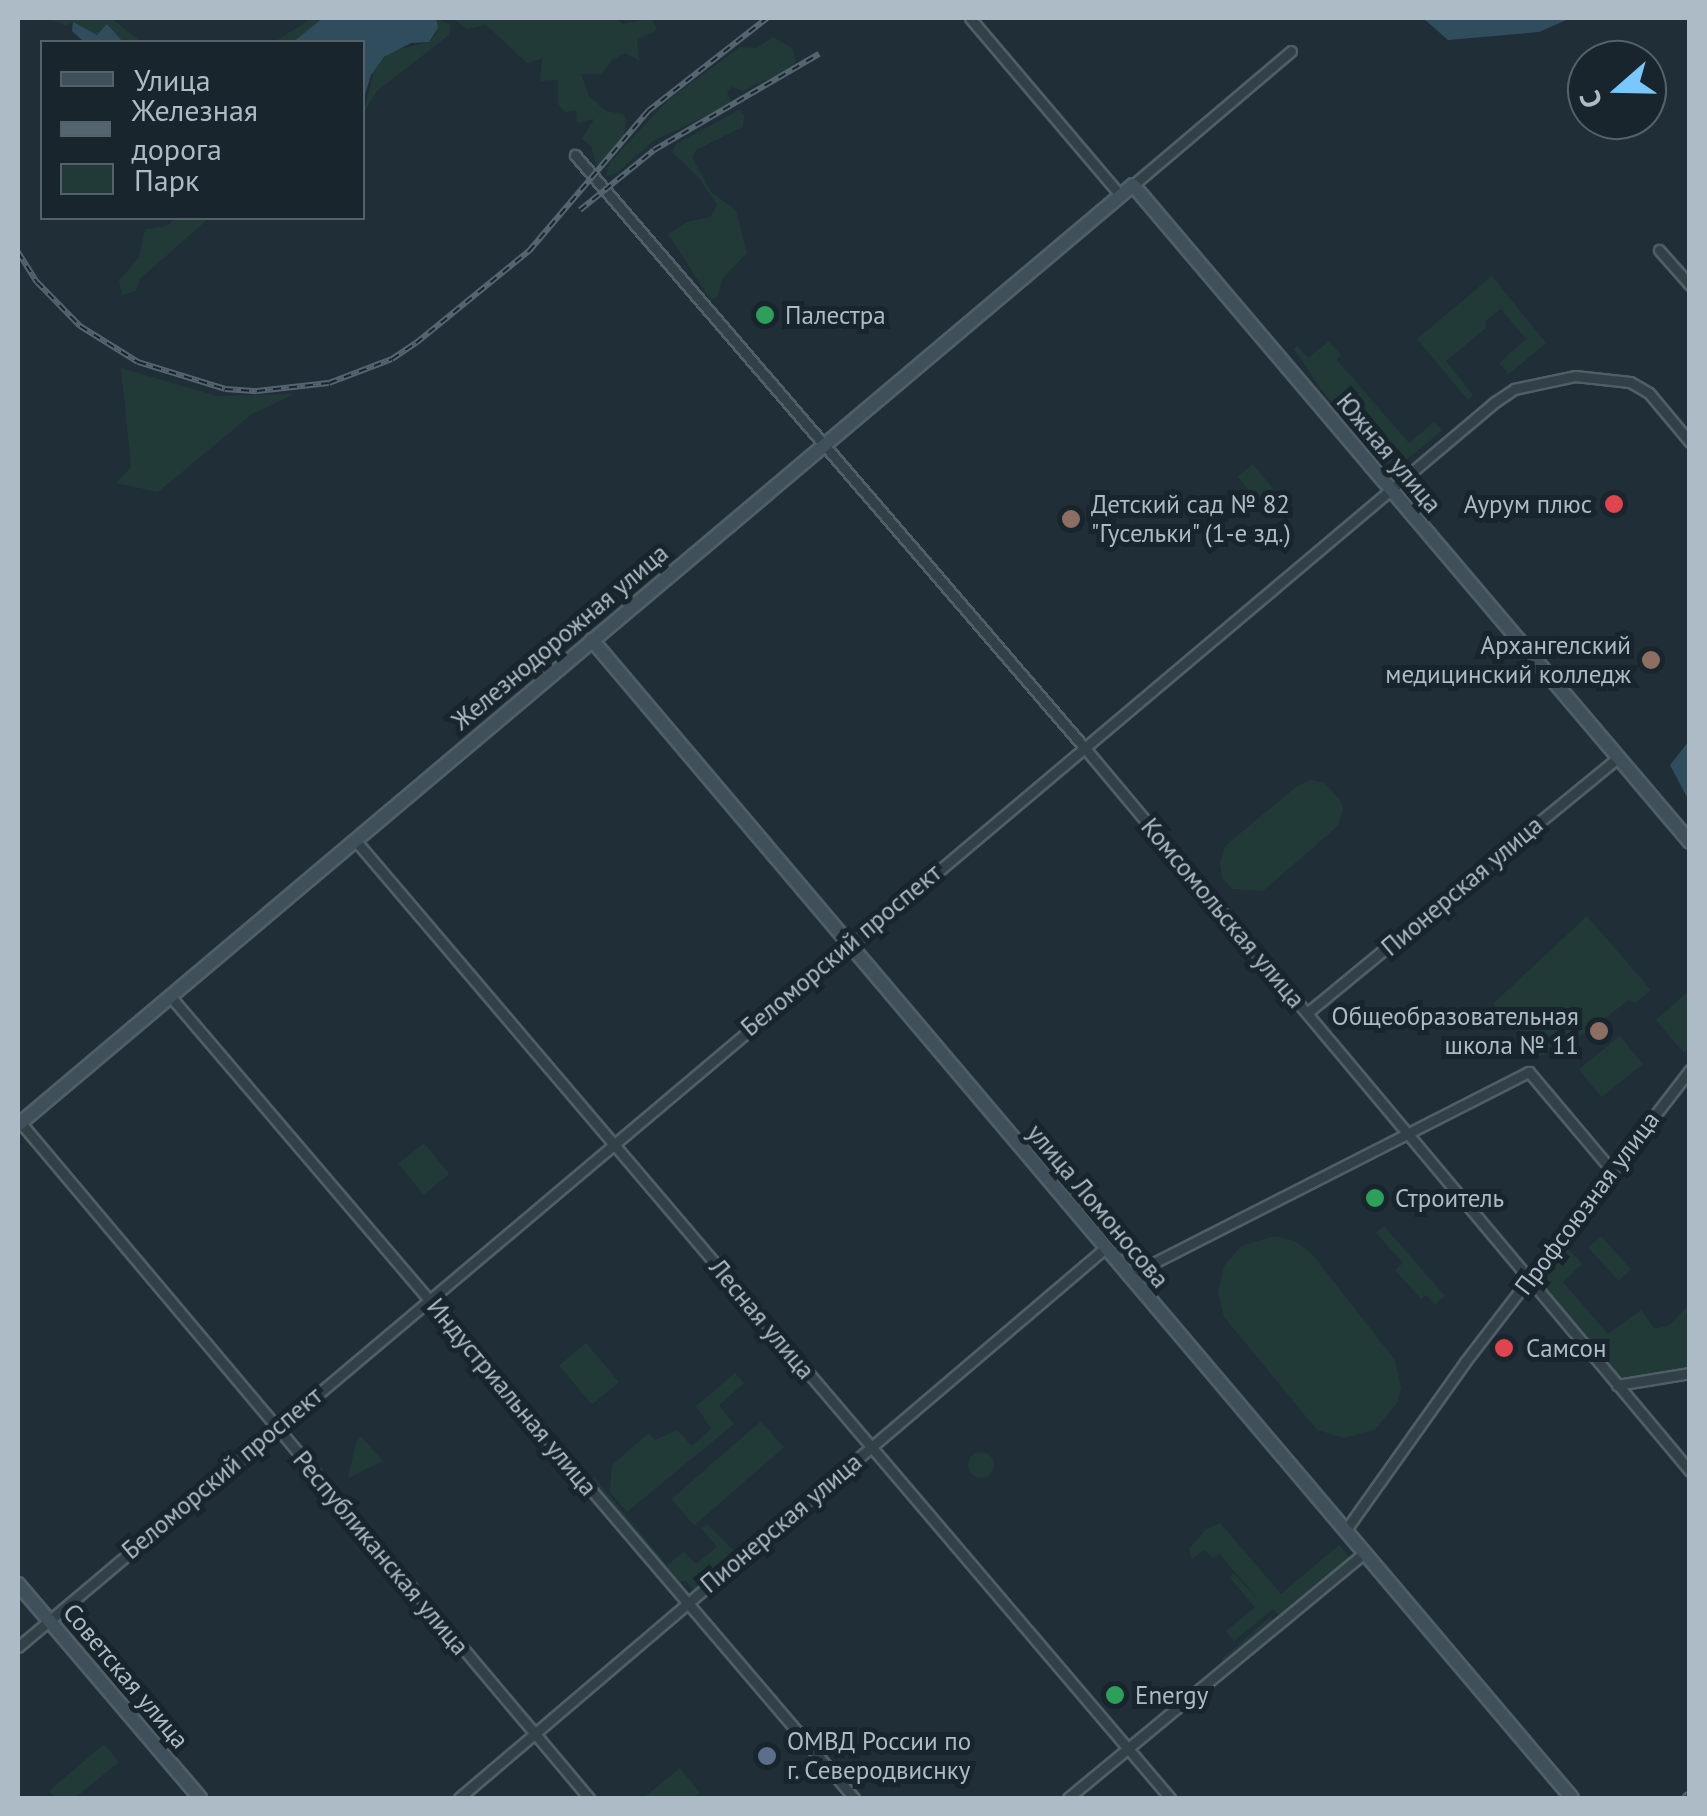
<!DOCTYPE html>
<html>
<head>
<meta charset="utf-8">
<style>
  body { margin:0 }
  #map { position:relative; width:1707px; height:1816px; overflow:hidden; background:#1f2e37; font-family:"PT Sans",sans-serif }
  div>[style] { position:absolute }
  .green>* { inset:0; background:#223a37; transform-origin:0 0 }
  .round { border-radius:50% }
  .water>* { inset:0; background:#304d5e }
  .roads { filter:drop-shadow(2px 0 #505e66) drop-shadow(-2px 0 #505e66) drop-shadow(0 2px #505e66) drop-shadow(0 -2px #505e66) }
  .street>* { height:9px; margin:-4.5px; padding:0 4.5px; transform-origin:4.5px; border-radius:4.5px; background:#324048 }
  .secondary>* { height:12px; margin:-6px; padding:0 6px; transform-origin:6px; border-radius:6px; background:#40505b }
  .rail>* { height:6px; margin-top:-3px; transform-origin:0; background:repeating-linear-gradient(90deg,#18252c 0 8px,#54656f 0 16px); box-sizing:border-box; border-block:2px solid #54656f }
  .dots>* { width:28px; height:28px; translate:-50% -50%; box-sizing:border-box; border:5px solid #18252c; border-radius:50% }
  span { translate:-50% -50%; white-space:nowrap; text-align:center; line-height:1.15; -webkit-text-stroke:10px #18252c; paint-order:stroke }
  .poi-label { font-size:25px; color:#acbbc5 }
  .left { translate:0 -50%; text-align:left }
  .right { translate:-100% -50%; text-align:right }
  .street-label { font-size:25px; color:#acbbc5 }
  .frame { position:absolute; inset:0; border:20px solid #acbbc5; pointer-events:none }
  .legend { position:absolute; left:40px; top:40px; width:325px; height:180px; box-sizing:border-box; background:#18252c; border:2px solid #536169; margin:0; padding:12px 18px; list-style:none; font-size:30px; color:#acbbc5 }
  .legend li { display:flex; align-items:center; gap:20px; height:50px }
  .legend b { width:50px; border:2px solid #536169 }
  .north { position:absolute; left:1567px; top:40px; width:100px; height:100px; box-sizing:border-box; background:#18252c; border:2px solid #536169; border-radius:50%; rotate:250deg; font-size:28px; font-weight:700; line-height:40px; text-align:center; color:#acbbc5 }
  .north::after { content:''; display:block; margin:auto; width:35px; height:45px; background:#7ac7fc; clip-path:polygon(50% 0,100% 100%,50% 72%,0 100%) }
</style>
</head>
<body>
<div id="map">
  <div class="green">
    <div style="clip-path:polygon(47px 18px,111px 18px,141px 42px,123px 42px,107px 24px,102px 33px,93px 35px,73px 22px,66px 26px)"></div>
    <div style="clip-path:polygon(312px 18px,323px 18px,296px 41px,274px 42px)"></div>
    <div style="clip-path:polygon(436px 18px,451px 25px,449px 35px,377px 91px,363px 114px,375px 67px,391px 51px,429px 42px,437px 32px)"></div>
    <div style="clip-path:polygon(452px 18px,616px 18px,623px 24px,652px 18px,657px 30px,637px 40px,639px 60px,625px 53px,612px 60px,602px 74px,581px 74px,589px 96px,606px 111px,623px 114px,626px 119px,624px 136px,605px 159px,596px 166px,591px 146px,582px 139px,594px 119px,577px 123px,576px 111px,565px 112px,558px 104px,558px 80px,540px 81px,542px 59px,527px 63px,486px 25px,467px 29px)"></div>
    <div style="clip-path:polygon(773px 37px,792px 48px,796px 60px,793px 67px,743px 91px,732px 87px,727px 93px,731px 103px,725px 107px,653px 141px,617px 173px,606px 176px,610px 162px,667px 101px,740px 47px,757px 48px)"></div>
    <div style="clip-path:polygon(739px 110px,744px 116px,743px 127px,696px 150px,692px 157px,711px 192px,736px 210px,747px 253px,722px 279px,718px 296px,711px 300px,668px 234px,687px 222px,710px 217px,717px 205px,699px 178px,672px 152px,676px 144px)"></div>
    <div style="clip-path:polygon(175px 218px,209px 218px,140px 279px,136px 291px,122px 295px,119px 281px,139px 257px,145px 229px,167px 226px)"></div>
    <div style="clip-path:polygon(1492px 276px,1546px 343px,1509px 374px,1499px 363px,1526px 339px,1501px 309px,1485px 321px,1486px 328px,1446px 361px,1473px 395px,1468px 400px,1417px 339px)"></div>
    <div style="clip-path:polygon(1329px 341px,1341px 355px,1337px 360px,1409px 443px,1434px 422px,1442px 430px,1392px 472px,1321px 389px,1294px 349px,1297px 346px,1308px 358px)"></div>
    <div style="clip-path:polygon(121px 368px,217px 396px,294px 394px,252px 414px,158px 492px,116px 483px,131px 467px)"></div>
    <div style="left:1253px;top:464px;width:33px;height:20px;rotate:51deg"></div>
    <div style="clip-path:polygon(1311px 780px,1325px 783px,1340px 800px,1343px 809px,1338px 826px,1263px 891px,1232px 889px,1222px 878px,1220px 863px,1225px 846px,1297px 786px)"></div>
    <div style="clip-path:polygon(1587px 916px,1651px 990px,1635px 1003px,1629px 1000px,1584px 1034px,1538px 1057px,1493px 1004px)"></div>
    <div style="clip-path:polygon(1689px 991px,1689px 1048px,1684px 1053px,1656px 1020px)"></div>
    <div style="left:1620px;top:1036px;width:36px;height:53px;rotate:51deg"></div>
    <div style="left:424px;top:1143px;width:40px;height:33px;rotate:51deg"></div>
    <div style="clip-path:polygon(1384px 1226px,1445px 1296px,1435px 1304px,1426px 1295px,1421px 1299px,1395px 1270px,1403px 1263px,1376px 1233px)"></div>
    <div style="clip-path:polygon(1275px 1236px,1295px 1241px,1313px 1255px,1395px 1360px,1401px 1388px,1397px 1403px,1375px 1430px,1344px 1438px,1317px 1430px,1224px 1317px,1218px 1293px,1224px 1266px,1241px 1246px)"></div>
    <div style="left:1601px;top:1236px;width:45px;height:17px;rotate:48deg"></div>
    <div style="clip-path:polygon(1560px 1240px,1582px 1264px,1563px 1282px,1608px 1334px,1641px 1310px,1655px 1329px,1670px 1325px,1689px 1304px,1689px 1369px,1619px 1382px,1535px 1279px)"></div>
    <div style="left:586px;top:1343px;width:51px;height:35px;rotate:50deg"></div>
    <div style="clip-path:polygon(735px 1373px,744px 1383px,719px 1405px,734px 1424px,627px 1512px,610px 1492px,612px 1465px,649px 1433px,655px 1440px,677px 1430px,692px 1446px,711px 1429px,696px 1406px)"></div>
    <div style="left:761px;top:1421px;width:35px;height:119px;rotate:49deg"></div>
    <div style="clip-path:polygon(361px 1436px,383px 1461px,348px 1478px,356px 1442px)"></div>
    <div class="round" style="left:968px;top:1452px;width:26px;height:26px"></div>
    <div style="clip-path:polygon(594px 1477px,667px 1565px,684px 1552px,696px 1564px,717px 1547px,701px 1528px,707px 1524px,738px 1555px,695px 1591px,685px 1580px,678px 1585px,589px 1481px)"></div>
    <div style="clip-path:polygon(1220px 1523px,1281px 1594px,1339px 1545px,1352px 1560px,1282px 1618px,1273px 1609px,1234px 1641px,1226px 1631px,1255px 1607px,1230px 1578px,1234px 1574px,1261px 1602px,1219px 1554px,1213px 1558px,1205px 1550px,1192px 1559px,1189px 1549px,1205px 1530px)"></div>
    <div style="left:1270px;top:1617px;width:9px;height:65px;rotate:49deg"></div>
    <div style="clip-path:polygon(104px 1744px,119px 1762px,75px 1798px,55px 1798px,49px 1791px)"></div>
    <div style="clip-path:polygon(680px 1768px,700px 1793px,693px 1798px,643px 1798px)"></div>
  </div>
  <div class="water">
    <div style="clip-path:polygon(323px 18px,436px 18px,438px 28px,429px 42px,411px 43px,384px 57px,371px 75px,363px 101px,362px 42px,293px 42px)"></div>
    <div style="clip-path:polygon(1423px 18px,1571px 18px,1539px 32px,1448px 40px)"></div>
    <div style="clip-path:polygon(73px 22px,97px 35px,107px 24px,123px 42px,84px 42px,72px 31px)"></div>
    <div style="clip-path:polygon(1689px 741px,1689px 801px,1670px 765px)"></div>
  </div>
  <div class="roads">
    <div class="street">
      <div style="left:970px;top:18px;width:232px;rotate:49.7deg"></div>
      <div style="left:575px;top:155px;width:779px;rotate:49.32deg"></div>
      <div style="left:1083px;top:746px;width:946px;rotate:50.06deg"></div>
      <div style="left:1133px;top:185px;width:207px;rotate:-40.3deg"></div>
      <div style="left:1659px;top:250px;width:47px;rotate:48.5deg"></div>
      <div style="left:355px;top:840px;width:1258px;rotate:49.61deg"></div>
      <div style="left:170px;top:996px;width:1054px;rotate:49.54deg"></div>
      <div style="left:1307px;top:1013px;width:401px;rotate:-39.4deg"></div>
      <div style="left:20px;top:1122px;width:884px;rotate:49.91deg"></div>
      <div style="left:1128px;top:1276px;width:450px;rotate:-27deg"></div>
      <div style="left:1529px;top:1072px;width:124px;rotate:49.9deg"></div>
      <div style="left:1617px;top:1385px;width:74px;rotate:-9.3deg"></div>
      <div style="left:1345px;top:1531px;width:207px;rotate:-54.6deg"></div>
      <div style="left:1465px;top:1362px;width:369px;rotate:-52.4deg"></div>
      <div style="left:18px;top:1647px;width:1932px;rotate:-40.13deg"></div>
      <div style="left:1495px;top:402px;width:23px;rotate:-34deg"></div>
      <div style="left:1514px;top:389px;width:62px;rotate:-12deg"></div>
      <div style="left:1575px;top:376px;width:55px;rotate:6.2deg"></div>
      <div style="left:1630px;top:382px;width:22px;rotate:30deg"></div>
      <div style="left:1649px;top:393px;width:64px;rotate:50.1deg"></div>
      <div style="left:459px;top:1798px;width:847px;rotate:-40.4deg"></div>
      <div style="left:1068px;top:1798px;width:384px;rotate:-39.6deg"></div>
      <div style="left:1688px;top:1798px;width:2px;rotate:-27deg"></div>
    </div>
    <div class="secondary">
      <div style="left:592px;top:640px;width:1517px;rotate:49.76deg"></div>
      <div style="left:18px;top:1125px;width:1458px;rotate:-40.13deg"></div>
      <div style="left:1133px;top:185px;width:861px;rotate:49.71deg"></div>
      <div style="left:18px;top:1584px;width:281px;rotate:49.6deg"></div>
    </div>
  </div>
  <div class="rail">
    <div style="left:580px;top:210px;width:95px;rotate:-39deg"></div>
    <div style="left:654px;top:150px;width:191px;rotate:-30.2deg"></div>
    <div style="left:18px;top:252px;width:36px;rotate:58deg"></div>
    <div style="left:37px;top:282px;width:62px;rotate:45.7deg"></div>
    <div style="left:80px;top:326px;width:68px;rotate:31.8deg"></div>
    <div style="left:138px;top:362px;width:91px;rotate:17.2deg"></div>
    <div style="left:225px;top:389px;width:32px;rotate:4deg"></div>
    <div style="left:257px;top:391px;width:72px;rotate:-6.3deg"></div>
    <div style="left:329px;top:383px;width:67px;rotate:-20.9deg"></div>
    <div style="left:392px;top:359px;width:29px;rotate:-34deg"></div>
    <div style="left:416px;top:343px;width:146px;rotate:-39.2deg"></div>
    <div style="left:529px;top:251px;width:184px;rotate:-49.6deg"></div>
    <div style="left:648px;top:111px;width:151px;rotate:-38deg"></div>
  </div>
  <div class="dots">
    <div style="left:765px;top:315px;background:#2e9e5b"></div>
    <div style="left:1614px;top:504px;background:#e0444e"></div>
    <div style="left:1071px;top:519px;background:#8d6e63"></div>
    <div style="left:1651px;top:660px;background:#8d6e63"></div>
    <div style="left:1599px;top:1031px;background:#8d6e63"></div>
    <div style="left:1375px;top:1198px;background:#2e9e5b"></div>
    <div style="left:1504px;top:1348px;background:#e0444e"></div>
    <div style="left:1115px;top:1695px;background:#2e9e5b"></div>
    <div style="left:767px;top:1756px;background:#5c6f8a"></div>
  </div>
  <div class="poi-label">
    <span class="left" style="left:785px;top:315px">Палестра</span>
    <span class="right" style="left:1592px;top:504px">Аурум плюс</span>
    <span class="left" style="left:1091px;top:519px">Детский сад № 82<br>"Гусельки" (1-е зд.)</span>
    <span class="right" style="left:1631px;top:660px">Архангелский<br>медицинский колледж</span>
    <span class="right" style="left:1579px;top:1031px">Общеобразовательная<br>школа № 11</span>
    <span class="left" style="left:1395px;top:1198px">Строитель</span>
    <span class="left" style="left:1526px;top:1348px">Самсон</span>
    <span class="left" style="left:1135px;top:1695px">Energy</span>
    <span class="left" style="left:787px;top:1756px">ОМВД России по<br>г. Северодвиснку</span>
  </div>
  <div class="street-label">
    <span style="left:1389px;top:453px;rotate:50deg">Южная улица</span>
    <span style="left:560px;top:637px;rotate:-40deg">Железнодорожная улица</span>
    <span style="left:1462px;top:886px;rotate:-40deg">Пионерская улица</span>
    <span style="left:1223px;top:913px;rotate:50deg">Комсомольская улица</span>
    <span style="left:841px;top:950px;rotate:-40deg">Беломорский проспект</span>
    <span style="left:1587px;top:1203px;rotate:-53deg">Профсоюзная улица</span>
    <span style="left:1098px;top:1206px;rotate:50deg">улица Ломоносова</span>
    <span style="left:762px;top:1319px;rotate:50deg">Лесная улица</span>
    <span style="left:512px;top:1397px;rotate:50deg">Индустриальная улица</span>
    <span style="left:222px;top:1473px;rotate:-40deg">Беломорский проспект</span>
    <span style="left:781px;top:1523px;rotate:-40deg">Пионерская улица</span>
    <span style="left:381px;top:1553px;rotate:50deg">Республиканская улица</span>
    <span style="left:126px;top:1676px;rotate:50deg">Советская улица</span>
  </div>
  <div class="frame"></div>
  <ul class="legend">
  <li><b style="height:12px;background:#40505b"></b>Улица</li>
  <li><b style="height:12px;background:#54656f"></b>Железная дорога</li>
  <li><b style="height:28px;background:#223a37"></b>Парк</li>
  </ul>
  <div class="north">С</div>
</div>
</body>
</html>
